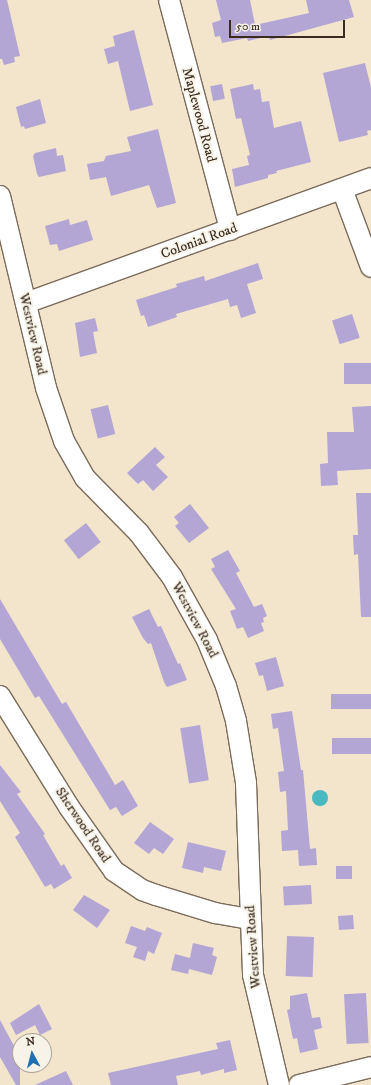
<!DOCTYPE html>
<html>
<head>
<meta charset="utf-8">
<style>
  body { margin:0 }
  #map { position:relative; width:371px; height:1085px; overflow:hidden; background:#f2e5cc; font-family:"IM FELL DW Pica",serif }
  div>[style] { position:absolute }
  .water>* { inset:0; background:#49b8c1 }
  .round { border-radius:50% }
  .building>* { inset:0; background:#b3a5d4; transform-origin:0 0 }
  .roads { filter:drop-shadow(1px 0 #7b6b5b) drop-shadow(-1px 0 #7b6b5b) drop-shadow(0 1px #7b6b5b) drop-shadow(0 -1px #7b6b5b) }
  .minor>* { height:20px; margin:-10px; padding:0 10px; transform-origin:10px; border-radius:10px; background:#fff }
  span { translate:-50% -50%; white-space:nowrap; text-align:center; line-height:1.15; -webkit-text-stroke:4px #f7f3e8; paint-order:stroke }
  .street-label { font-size:14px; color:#3b2a1e }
  .north { position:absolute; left:12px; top:1033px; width:40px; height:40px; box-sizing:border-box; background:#f7f3e8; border:1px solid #aca397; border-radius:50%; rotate:353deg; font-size:11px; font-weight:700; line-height:16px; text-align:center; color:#3b2a1e }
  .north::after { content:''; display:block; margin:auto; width:14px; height:18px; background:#1f6fb2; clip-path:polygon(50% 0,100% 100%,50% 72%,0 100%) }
  .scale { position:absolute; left:229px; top:20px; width:116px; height:18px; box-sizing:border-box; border:2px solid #3b2a1e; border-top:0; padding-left:5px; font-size:12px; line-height:14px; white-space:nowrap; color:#3b2a1e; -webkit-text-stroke:3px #f7f3e8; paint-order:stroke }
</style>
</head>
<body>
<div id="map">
  <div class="water">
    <div class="round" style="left:312px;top:790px;width:16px;height:16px"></div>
  </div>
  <div class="building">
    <div style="clip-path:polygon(0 0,7px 0,20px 56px,14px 57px,15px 62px,4px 65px,2px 59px,0 59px)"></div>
    <div style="clip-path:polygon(216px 0,250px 0,255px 25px,309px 13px,306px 0,349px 0,354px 17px,270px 40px,269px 36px,248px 41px,247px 38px,222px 43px,220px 36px,215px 37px,212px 23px,221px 20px)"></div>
    <div style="clip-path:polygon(134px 30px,153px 105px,130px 111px,118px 61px,108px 64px,104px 49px,115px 46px,113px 36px)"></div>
    <div style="clip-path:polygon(365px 63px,371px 88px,371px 130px,367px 131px,368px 135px,339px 142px,323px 73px)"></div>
    <div style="left:222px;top:84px;width:15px;height:12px;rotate:79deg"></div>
    <div style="clip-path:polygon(253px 84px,254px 90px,260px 89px,262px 102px,269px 101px,274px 128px,301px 121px,311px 162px,276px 171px,277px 173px,268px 175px,268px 178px,235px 187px,232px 169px,249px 165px,247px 156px,250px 155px,241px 118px,236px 119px,230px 89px)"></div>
    <div style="clip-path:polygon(40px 99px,46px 123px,25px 129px,24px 126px,21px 127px,16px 107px)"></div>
    <div style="clip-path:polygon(158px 129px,176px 203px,157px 208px,149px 185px,111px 196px,106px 177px,90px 180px,87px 164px,104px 161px,106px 156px,131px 151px,127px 137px)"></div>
    <div style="clip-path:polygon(56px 148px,57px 156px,63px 155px,66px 171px,39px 177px,37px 174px,33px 156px,35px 153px)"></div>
    <div style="clip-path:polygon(69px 219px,70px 225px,87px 220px,93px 240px,59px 251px,57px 244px,50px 245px,45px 226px)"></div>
    <div style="clip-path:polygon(258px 263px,263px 279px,247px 284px,256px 313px,241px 318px,237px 305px,230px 307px,228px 299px,176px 314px,177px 317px,148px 327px,144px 315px,141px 316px,136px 300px,177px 287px,176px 284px,204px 276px,205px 281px)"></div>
    <div style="left:352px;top:314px;width:25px;height:21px;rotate:72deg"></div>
    <div style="clip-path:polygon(95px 318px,98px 331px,93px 332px,97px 353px,80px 357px,75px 323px)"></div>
    <div style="left:371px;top:363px;width:21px;height:27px;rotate:90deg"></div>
    <div style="left:108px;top:405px;width:30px;height:18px;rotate:76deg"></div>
    <div style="clip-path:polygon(371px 406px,371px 469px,337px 471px,338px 485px,321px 486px,320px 464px,328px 463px,327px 432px,354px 432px,352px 407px)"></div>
    <div style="clip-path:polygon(155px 447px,165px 457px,156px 465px,168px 477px,153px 491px,143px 480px,138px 484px,127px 473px)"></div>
    <div style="clip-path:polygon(356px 493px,371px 493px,371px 617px,361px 617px,358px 554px,354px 555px,353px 535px,358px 535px)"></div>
    <div style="clip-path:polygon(190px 504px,209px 528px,189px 543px,175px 526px,179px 523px,174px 517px)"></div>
    <div style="left:86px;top:523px;width:24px;height:28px;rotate:52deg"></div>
    <div style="clip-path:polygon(228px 550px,240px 571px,236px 573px,254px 607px,262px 604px,267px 616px,263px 618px,264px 622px,261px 623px,264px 631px,248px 638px,243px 627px,237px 629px,230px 611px,236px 609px,211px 569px,215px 567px,211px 559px)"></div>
    <div style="clip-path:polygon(0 599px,62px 704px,66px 702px,111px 778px,115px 785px,123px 780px,138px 806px,122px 816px,116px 807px,110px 810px,39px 696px,35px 698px,0 639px)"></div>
    <div style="clip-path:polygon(149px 609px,158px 627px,161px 626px,178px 664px,180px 663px,187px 680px,167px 687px,164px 682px,151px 643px,148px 644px,143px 638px,132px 617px)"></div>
    <div style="clip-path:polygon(276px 657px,284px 686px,267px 691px,263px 675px,259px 676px,255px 663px)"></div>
    <div style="left:371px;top:694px;width:15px;height:40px;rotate:90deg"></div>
    <div style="clip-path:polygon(292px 711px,301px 770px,303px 770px,310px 849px,316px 848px,317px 865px,299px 866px,298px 850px,282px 851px,281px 831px,288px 830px,286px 791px,280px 792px,278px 772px,284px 771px,278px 728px,273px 729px,271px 714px)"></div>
    <div style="left:200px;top:725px;width:56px;height:20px;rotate:81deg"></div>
    <div style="left:371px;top:738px;width:16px;height:39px;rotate:90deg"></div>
    <div style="clip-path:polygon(0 765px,21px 792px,17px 794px,45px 834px,43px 835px,61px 866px,64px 864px,72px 878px,54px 889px,51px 884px,45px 887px,15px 837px,20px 833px,0 801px)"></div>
    <div style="clip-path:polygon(150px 822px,174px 839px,163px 854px,154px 848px,149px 854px,134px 843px)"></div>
    <div style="clip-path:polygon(188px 842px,226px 851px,221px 871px,204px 867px,203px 873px,182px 868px)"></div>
    <div style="left:336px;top:866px;width:16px;height:13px"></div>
    <div style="left:311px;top:885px;width:19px;height:28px;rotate:87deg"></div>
    <div style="clip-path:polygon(84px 895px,110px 910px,97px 928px,73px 910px)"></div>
    <div style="left:353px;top:915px;width:14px;height:15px;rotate:86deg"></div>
    <div style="clip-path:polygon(131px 926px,145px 931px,147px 927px,162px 933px,154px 954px,148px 951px,145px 961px,133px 957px,137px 947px,125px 943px)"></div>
    <div style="left:287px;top:936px;width:27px;height:40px;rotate:2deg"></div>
    <div style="clip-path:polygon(193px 943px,214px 948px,212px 955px,217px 957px,212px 975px,189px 969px,188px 974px,171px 970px,175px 954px,190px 958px)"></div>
    <div style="clip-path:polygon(307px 993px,312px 1018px,320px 1017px,322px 1028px,314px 1030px,318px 1049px,300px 1053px,297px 1038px,293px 1039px,287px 1010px,290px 1009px,290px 996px)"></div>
    <div style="left:366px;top:993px;width:50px;height:22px;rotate:87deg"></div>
    <div style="clip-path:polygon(39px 1004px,52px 1029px,40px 1035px,35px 1025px,16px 1035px,10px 1023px)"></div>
    <div style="clip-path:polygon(0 1020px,20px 1057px,20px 1085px,16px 1085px,0 1057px)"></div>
    <div style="clip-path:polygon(230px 1040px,237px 1070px,224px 1073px,224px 1069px,201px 1075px,200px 1071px,176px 1076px,178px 1085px,111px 1085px,108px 1073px,218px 1049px,216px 1043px)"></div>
    <div style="clip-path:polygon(66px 1071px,73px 1085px,35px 1085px)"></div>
  </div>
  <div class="roads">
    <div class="minor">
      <div style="left:169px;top:0;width:238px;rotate:75.1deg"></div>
      <div style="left:342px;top:189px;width:83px;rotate:69.6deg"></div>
      <div style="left:0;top:196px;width:197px;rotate:76.5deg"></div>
      <div style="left:46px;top:388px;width:56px;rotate:71.2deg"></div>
      <div style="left:64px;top:441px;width:43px;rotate:60.4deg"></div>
      <div style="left:85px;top:478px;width:77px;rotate:45.5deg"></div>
      <div style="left:139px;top:533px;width:55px;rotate:53.1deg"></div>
      <div style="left:172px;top:577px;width:72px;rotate:60.9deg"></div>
      <div style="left:207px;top:640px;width:50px;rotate:67.6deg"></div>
      <div style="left:226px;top:686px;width:36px;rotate:74deg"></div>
      <div style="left:236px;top:721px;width:63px;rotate:80.8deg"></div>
      <div style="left:246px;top:783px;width:192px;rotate:87.9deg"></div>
      <div style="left:253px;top:975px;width:113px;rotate:76.7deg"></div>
      <div style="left:26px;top:303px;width:367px;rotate:-19.9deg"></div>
      <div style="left:0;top:696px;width:131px;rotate:58.1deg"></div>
      <div style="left:69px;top:807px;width:78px;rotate:54.9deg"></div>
      <div style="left:114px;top:871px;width:34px;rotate:34deg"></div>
      <div style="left:142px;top:890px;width:15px;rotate:20deg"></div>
      <div style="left:156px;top:895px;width:62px;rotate:17deg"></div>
      <div style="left:215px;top:913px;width:36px;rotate:10deg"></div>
      <div style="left:299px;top:1085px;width:74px;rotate:-14deg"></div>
    </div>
  </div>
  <div class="street-label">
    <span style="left:199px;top:115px;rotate:75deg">Maplewood Road</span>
    <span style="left:199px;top:241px;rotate:-20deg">Colonial Road</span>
    <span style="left:33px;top:334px;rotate:77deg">Westview Road</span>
    <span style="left:195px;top:620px;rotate:62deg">Westview Road</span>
    <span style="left:83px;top:825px;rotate:56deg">Sherwood Road</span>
    <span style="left:253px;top:947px;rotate:-94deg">Westview Road</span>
  </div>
  <div class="north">N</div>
  <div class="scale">50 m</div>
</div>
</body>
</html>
